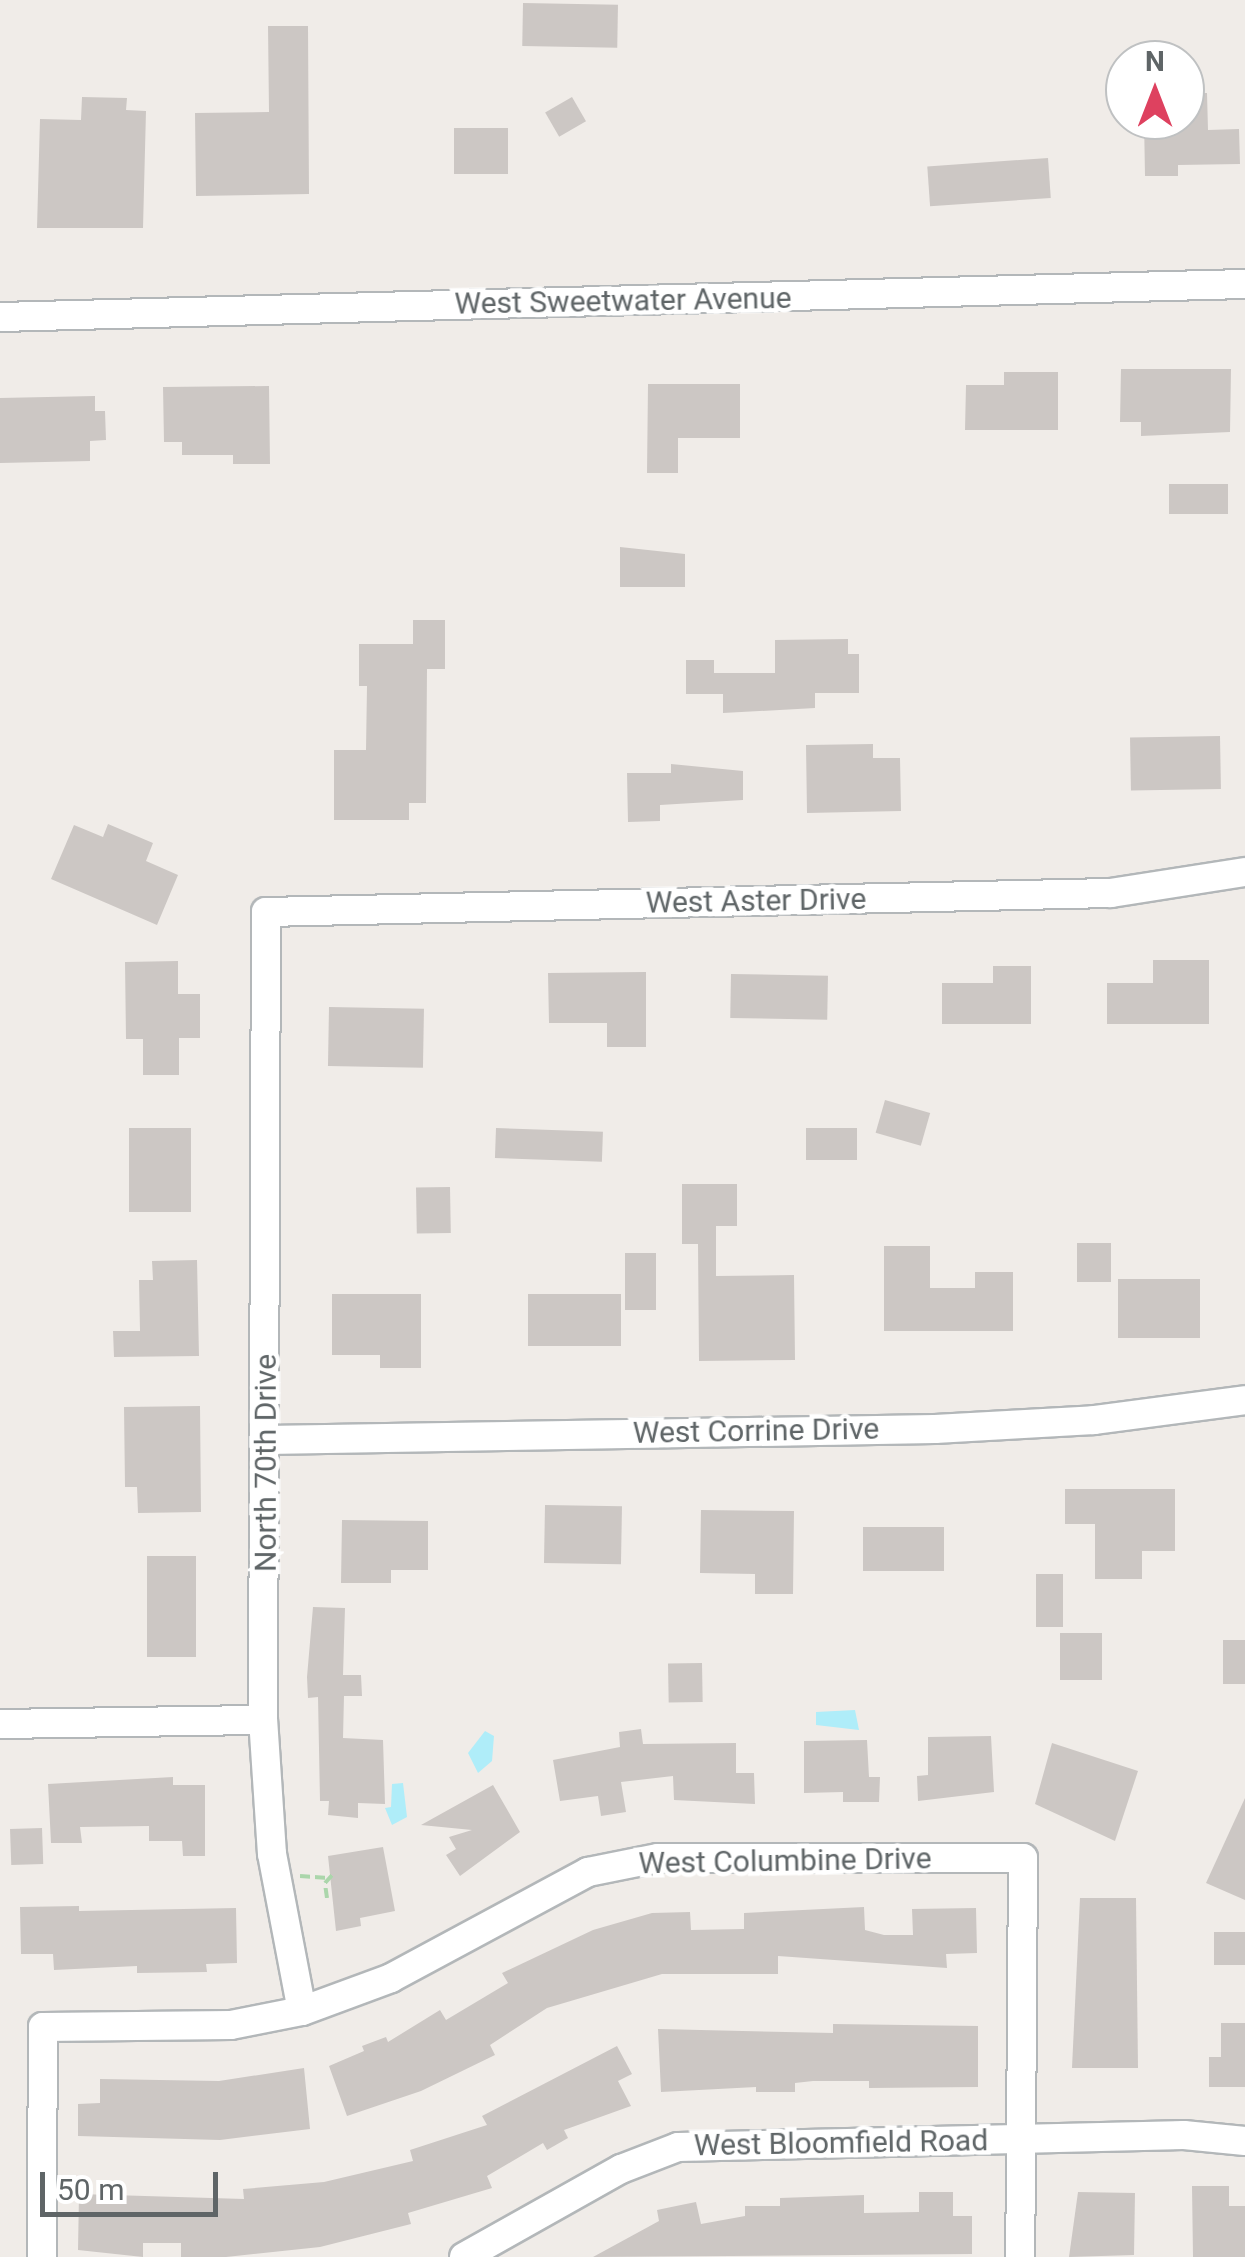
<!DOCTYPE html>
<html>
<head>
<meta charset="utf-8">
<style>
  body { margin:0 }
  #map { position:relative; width:1245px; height:2257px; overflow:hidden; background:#f0ece8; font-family:Roboto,sans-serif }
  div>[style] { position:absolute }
  .water>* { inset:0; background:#afedf9 }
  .building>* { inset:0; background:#ccc7c4; transform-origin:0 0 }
  .path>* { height:4px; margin-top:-2px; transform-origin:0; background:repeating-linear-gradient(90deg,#abd6ab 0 10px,transparent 0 15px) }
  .roads { filter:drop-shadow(2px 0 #b3b7b9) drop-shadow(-2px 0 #b3b7b9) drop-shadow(0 2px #b3b7b9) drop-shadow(0 -2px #b3b7b9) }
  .street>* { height:28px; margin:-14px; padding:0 14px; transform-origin:14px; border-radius:14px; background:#fff }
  span { translate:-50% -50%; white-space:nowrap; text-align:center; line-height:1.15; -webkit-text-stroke:9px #fff; paint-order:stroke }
  .street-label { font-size:30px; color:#5f6567 }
  .north { position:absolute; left:1105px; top:40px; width:100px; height:100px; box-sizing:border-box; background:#fff; border:2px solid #bfc1c2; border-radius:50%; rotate:0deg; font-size:28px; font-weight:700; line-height:40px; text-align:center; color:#5f6567 }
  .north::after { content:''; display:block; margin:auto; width:35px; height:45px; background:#de415f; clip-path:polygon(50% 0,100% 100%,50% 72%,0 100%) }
  .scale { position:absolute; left:40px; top:2172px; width:178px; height:45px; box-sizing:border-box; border:5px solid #5f6567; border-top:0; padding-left:12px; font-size:30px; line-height:35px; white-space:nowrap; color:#5f6567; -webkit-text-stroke:8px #fff; paint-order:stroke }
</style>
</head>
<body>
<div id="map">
  <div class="water">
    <div style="clip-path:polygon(855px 1710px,859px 1730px,816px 1725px,816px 1712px)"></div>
    <div style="clip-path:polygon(485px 1731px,494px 1736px,492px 1761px,478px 1773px,468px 1753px)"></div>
    <div style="clip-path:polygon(403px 1783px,407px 1817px,392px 1825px,385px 1808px,391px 1807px,392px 1784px)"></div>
  </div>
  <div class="building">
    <div style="left:523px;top:3px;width:95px;height:43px;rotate:1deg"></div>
    <div style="clip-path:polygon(268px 26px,308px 26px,309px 194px,196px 196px,195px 113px,269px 112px)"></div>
    <div style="clip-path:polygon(1185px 93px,1207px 93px,1208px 130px,1239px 129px,1240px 164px,1178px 165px,1178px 176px,1145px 176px,1144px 120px,1185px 120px)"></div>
    <div style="clip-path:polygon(82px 97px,127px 98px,126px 110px,146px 111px,143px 228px,37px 228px,40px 119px,81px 120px)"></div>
    <div style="left:572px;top:97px;width:28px;height:31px;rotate:60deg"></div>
    <div style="left:454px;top:128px;width:54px;height:46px"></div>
    <div style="left:1048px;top:158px;width:40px;height:121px;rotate:86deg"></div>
    <div style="clip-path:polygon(1121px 369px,1231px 369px,1230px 432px,1141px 436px,1141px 422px,1120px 422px)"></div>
    <div style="clip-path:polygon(1004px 372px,1058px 372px,1058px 430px,965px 430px,966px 385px,1004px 385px)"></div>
    <div style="clip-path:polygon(648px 384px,740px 384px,740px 438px,678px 438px,678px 473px,647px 473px)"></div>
    <div style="clip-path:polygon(269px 386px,270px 464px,233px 464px,233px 455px,182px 455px,182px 442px,164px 442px,163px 387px)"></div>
    <div style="clip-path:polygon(95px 396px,95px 411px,105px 411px,106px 440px,90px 441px,90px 461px,0 463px,0 398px)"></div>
    <div style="left:1169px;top:484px;width:59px;height:30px"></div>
    <div style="clip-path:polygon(620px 547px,685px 554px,685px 587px,620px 587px)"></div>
    <div style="clip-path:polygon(413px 620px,445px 620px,445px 669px,427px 669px,426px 803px,409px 803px,409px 820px,334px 820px,334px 750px,366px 750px,367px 686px,359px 686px,359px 644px,413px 644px)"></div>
    <div style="clip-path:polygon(848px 639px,848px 654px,859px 654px,859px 693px,815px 693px,815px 708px,723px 713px,723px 694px,686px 694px,686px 660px,714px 660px,714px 673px,775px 673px,775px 640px)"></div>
    <div style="left:1220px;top:736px;width:53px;height:90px;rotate:89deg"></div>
    <div style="clip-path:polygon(873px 744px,873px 758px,900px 758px,901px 811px,807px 813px,806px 745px)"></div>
    <div style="clip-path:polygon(671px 764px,743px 771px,743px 800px,660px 805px,660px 821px,628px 822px,627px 773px,671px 773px)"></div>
    <div style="clip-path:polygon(108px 824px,153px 843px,146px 861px,178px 875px,157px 925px,51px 879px,74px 825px,103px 837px)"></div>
    <div style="clip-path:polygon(1153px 960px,1209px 960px,1209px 1024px,1107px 1024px,1107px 983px,1153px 983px)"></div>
    <div style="clip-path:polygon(178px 961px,178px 994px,200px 994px,200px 1038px,179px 1038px,179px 1075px,143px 1075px,143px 1039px,126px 1039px,125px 962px)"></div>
    <div style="clip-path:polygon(993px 966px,1031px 966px,1031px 1024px,942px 1024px,942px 983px,993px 983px)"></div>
    <div style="clip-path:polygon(646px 972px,646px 1047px,607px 1047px,607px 1023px,549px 1023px,548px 973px)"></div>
    <div style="left:731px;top:974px;width:97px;height:44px;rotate:1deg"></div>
    <div style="left:329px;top:1007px;width:95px;height:59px;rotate:1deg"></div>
    <div style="left:885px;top:1100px;width:47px;height:34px;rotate:16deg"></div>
    <div style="left:191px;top:1128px;width:84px;height:62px;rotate:90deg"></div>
    <div style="left:496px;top:1128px;width:107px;height:30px;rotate:2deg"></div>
    <div style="left:806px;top:1128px;width:51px;height:32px"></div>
    <div style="clip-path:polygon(682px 1184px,737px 1184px,737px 1226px,716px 1226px,716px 1276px,794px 1275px,795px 1360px,699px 1361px,698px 1244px,682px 1244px)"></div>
    <div style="left:450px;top:1187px;width:46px;height:34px;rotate:89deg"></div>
    <div style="left:1077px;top:1243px;width:34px;height:39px"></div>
    <div style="clip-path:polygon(884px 1246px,930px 1246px,930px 1288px,975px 1288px,975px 1272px,1013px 1272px,1013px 1331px,884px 1331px)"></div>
    <div style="left:625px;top:1253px;width:31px;height:57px"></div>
    <div style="clip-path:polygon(197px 1260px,199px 1356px,114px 1357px,113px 1331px,140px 1331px,139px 1280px,153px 1280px,152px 1261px)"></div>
    <div style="left:1118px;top:1279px;width:82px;height:59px"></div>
    <div style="clip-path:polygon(332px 1294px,421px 1294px,421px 1368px,380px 1368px,380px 1355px,332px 1355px)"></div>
    <div style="left:621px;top:1294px;width:52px;height:93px;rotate:90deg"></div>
    <div style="clip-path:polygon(200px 1406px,201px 1512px,138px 1513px,137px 1487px,125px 1487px,124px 1407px)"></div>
    <div style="clip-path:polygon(1065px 1489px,1175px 1489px,1175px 1551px,1142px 1551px,1142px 1579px,1095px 1579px,1095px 1524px,1065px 1524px)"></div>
    <div style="left:545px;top:1505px;width:77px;height:58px;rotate:1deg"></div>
    <div style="clip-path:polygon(701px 1510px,794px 1511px,793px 1594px,755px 1594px,755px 1574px,700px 1573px)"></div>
    <div style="clip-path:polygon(342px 1520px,428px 1521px,428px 1570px,391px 1570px,391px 1583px,341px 1583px)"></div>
    <div style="left:863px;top:1527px;width:81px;height:44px"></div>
    <div style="left:147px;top:1556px;width:49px;height:101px"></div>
    <div style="left:1036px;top:1574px;width:27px;height:53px"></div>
    <div style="clip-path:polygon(313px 1607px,345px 1608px,343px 1675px,361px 1675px,362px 1696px,344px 1696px,343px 1738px,383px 1740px,385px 1804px,358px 1803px,358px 1818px,328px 1815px,329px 1801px,320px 1801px,318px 1697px,308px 1698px,307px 1677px)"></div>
    <div style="left:1060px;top:1633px;width:42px;height:47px"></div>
    <div style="left:1223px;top:1640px;width:22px;height:44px"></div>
    <div style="left:702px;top:1663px;width:39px;height:34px;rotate:89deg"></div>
    <div style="clip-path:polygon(641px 1729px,643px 1744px,736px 1743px,736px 1773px,754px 1773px,755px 1804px,674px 1800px,673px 1776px,621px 1782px,626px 1812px,601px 1816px,598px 1796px,560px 1801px,553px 1760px,620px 1747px,619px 1732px)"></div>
    <div style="clip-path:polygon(991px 1736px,994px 1792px,918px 1801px,917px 1776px,928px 1775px,928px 1737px)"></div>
    <div style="clip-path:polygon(867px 1740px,869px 1777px,880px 1777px,879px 1802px,843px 1802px,843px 1792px,804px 1793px,804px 1741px)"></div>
    <div style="clip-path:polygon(1052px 1743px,1138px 1771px,1115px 1841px,1035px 1804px)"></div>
    <div style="clip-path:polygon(173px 1777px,173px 1785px,205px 1785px,205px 1856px,183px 1856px,182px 1841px,149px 1841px,149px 1826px,80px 1827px,82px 1843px,51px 1843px,48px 1784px)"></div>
    <div style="clip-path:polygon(493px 1785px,520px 1832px,460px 1876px,446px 1855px,456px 1849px,449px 1837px,472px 1830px,421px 1825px)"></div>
    <div style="clip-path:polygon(1245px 1798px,1245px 1900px,1206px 1883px)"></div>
    <div style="left:42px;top:1828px;width:36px;height:32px;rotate:88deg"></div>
    <div style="clip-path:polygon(383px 1847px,395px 1911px,360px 1918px,361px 1926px,336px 1931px,328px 1856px)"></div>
    <div style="clip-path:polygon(1080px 1898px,1136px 1898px,1138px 2068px,1072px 2068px)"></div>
    <div style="clip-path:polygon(79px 1906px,79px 1911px,236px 1908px,237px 1963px,206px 1964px,207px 1972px,137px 1973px,137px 1966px,54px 1970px,53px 1954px,21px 1954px,20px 1907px)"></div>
    <div style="clip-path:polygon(864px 1907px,865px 1930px,884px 1935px,913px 1935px,912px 1909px,976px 1908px,977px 1953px,946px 1954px,947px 1968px,778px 1956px,778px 1974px,662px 1974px,547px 2008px,490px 2045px,495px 2055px,421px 2091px,347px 2116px,329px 2066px,364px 2051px,362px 2046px,386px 2037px,388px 2042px,440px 2010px,446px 2020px,508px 1983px,502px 1973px,593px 1930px,652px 1913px,690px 1912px,691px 1930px,744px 1929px,744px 1913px)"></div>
    <div style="left:1214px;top:1932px;width:31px;height:33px"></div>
    <div style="clip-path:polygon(1221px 2023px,1245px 2023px,1245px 2087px,1209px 2087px,1209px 2057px,1221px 2057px)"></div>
    <div style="clip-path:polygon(833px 2024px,978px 2026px,978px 2087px,869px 2088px,869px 2081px,813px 2081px,795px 2083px,795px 2092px,756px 2092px,756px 2087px,661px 2092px,658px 2029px,833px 2033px)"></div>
    <div style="clip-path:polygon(617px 2046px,632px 2074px,618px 2081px,631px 2106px,564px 2130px,568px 2138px,547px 2150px,543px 2143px,487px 2176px,492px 2188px,408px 2213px,411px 2224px,320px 2247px,226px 2257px,181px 2257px,181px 2243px,143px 2243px,143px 2257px,78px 2250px,79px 2194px,244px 2199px,243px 2189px,324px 2182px,413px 2161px,410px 2150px,487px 2125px,482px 2116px)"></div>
    <div style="clip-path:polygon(304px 2068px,310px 2129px,220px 2140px,78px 2136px,78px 2104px,100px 2103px,100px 2079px,219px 2081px)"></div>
    <div style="clip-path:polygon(1192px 2186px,1229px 2186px,1229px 2206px,1245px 2206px,1245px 2257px,1193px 2257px)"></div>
    <div style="clip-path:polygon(919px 2192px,953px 2192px,953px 2216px,972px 2216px,972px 2254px,593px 2257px,659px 2221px,657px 2210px,681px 2205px,696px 2202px,701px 2224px,745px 2216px,745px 2206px,780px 2206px,780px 2198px,864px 2195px,864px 2213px,919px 2212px)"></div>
    <div style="clip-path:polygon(1078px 2192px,1135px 2193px,1134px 2255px,1069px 2257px)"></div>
  </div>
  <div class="path">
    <div style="left:300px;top:1876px;width:28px;rotate:4deg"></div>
    <div style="left:327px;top:1898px;width:15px;rotate:-98deg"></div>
    <div style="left:325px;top:1883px;width:13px;rotate:-48deg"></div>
  </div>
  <div class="roads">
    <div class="street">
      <div style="left:0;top:317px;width:1245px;rotate:-1.52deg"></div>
      <div style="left:266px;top:1440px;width:669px;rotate:-0.94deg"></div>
      <div style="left:935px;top:1429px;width:159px;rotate:-3.2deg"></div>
      <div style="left:1094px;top:1420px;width:152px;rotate:-7.5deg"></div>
      <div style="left:0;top:1724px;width:263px;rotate:-0.9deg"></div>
      <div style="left:302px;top:2011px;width:160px;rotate:-100.8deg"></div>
      <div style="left:272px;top:1854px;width:134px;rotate:-93.8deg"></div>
      <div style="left:263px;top:1720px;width:808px;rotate:-89.79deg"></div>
      <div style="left:266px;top:912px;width:845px;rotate:-1.29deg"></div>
      <div style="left:1111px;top:893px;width:136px;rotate:-8.9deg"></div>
      <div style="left:42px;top:2257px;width:230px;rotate:-89.8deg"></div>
      <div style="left:43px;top:2027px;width:188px;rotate:-0.6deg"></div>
      <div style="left:231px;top:2025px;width:72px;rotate:-11.2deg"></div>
      <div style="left:302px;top:2011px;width:95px;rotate:-20.3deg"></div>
      <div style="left:391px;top:1978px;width:224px;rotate:-28.3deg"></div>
      <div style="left:588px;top:1872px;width:71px;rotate:-11.3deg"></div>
      <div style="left:658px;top:1858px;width:365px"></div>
      <div style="left:1023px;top:1858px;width:399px;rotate:90.4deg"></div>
      <div style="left:464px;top:2257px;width:180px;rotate:-29.3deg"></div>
      <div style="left:621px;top:2169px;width:61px;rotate:-21.1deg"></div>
      <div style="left:678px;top:2147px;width:506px;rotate:-1.36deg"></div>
      <div style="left:1184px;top:2135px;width:61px;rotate:5.6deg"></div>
    </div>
  </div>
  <div class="street-label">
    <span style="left:623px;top:301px;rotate:-1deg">West Sweetwater Avenue</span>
    <span style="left:756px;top:901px;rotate:-1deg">West Aster Drive</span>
    <span style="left:756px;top:1431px;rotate:-1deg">West Corrine Drive</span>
    <span style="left:266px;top:1463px;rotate:-90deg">North 70th Drive</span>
    <span style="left:785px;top:1861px;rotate:-1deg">West Columbine Drive</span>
    <span style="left:841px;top:2143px;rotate:-1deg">West Bloomfield Road</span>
  </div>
  <div class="north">N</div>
  <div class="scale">50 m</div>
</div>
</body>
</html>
